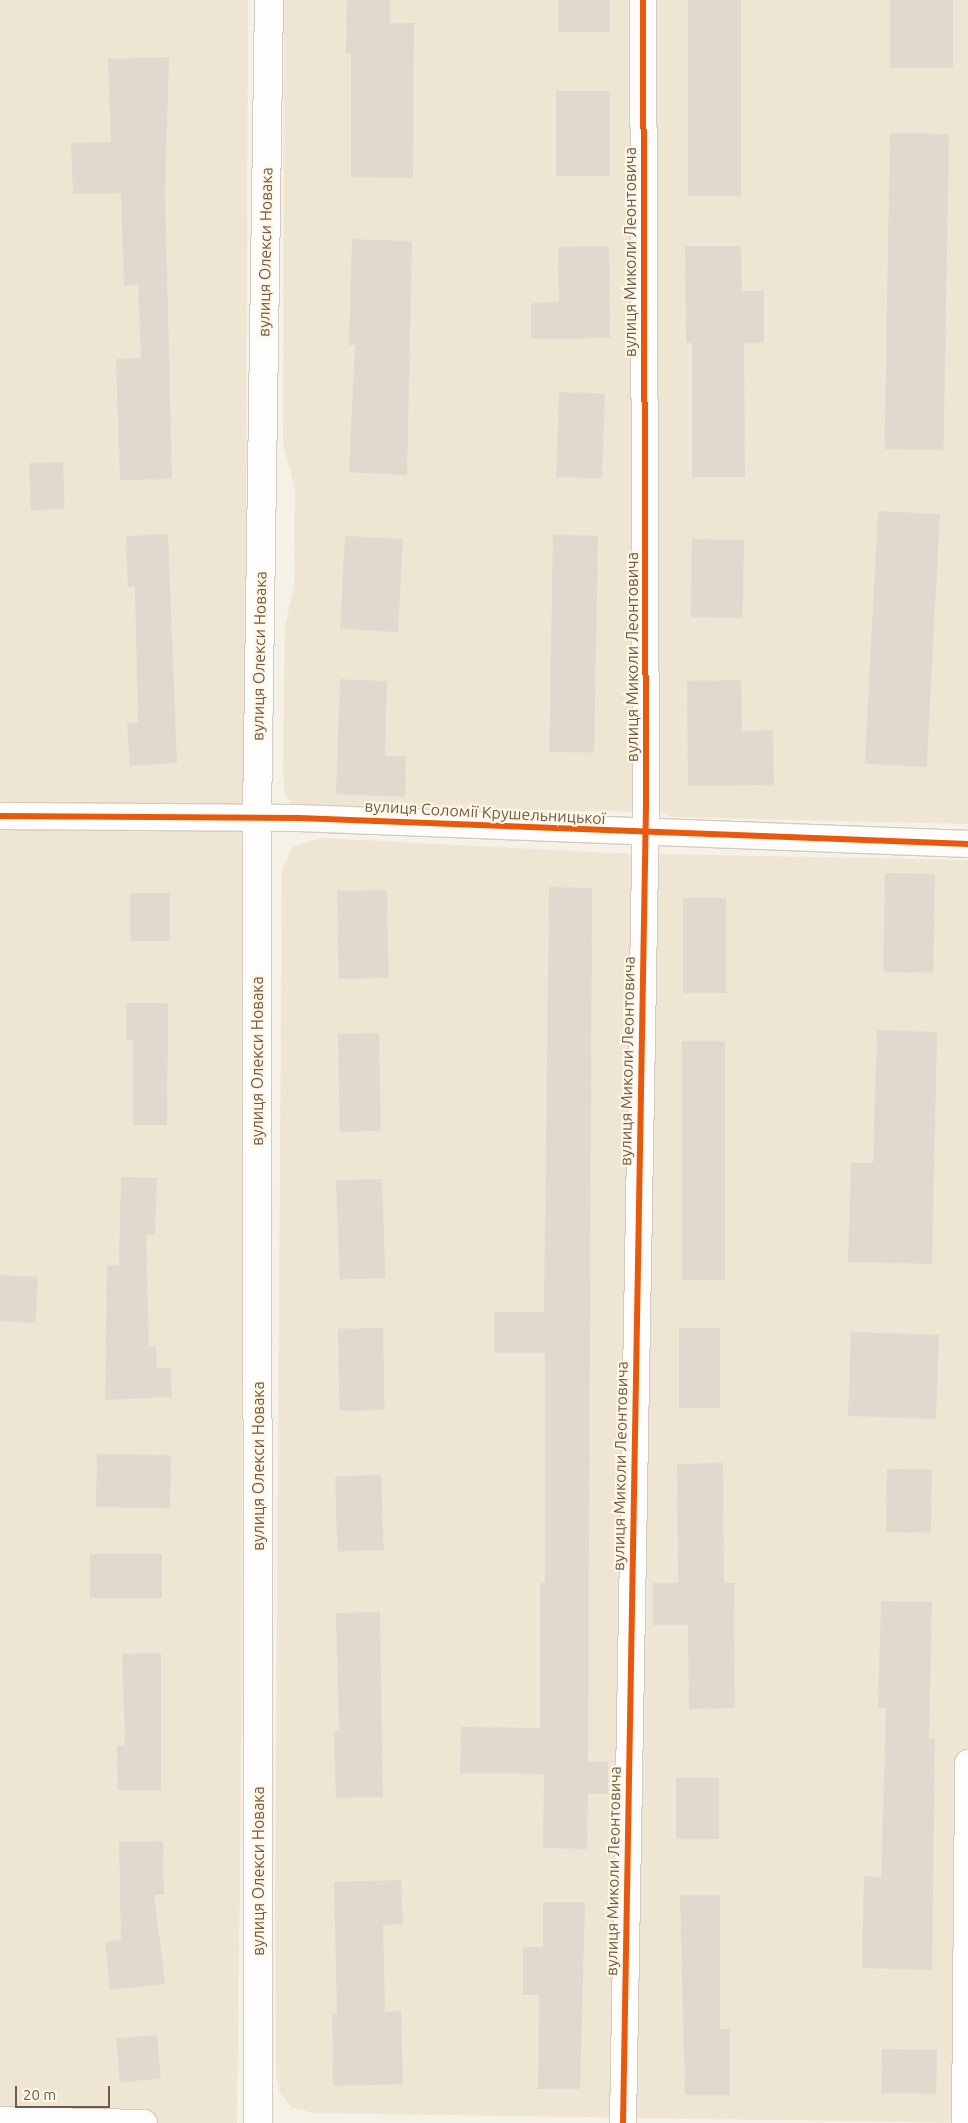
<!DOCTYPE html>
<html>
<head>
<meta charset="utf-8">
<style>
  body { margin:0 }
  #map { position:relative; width:968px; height:2123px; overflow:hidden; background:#f6f1e6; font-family:Ubuntu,sans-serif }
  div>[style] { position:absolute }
  .residential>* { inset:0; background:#efe5d3 }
  .building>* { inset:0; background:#e2d9ce; transform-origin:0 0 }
  .roads { filter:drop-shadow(1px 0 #d4ccc1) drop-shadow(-1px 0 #d4ccc1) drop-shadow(0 1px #d4ccc1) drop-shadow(0 -1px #d4ccc1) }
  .street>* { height:26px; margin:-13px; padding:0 13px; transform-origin:13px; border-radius:13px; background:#fefdfb }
  .secondary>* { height:28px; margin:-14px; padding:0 14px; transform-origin:14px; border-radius:14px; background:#fefdfb }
  .cycleway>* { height:6px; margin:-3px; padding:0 3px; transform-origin:3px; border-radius:3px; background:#e8590c }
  span { translate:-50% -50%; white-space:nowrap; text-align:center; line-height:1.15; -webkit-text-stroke:4px #fff7e6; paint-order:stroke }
  .street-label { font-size:16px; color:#725a48 }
  .scale { position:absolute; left:15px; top:2086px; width:95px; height:22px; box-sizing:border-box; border:2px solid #725a48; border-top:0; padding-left:6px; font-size:15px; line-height:18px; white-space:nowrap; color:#725a48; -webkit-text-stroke:4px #fff7e6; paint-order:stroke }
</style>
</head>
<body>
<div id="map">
  <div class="residential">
    <div style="clip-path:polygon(0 0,248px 0,241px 1782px,237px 2123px,0 2123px)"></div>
    <div style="clip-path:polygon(284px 0,968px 0,968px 824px,671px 817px,662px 812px,299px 807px,291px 804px,285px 794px,283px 771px,285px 625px,294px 588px,295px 489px,283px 443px)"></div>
    <div style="clip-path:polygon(322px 838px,609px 853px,968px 860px,968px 2123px,313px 2113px,291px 2107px,280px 2093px,276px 2077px,275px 1901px,282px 871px,292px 847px)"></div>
  </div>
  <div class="building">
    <div style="clip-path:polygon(347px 0,390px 0,390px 23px,414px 23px,413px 178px,351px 177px,351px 53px,346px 53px)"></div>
    <div style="left:558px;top:0;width:52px;height:32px"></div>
    <div style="left:688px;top:0;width:53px;height:196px"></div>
    <div style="left:890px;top:0;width:63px;height:68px"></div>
    <div style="clip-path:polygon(169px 57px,165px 191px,172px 479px,120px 480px,116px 359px,141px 358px,138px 285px,124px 286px,121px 193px,73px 194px,71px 143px,111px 142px,108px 59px)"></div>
    <div style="left:556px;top:91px;width:54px;height:85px"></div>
    <div style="left:890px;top:133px;width:59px;height:316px;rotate:1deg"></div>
    <div style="clip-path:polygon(352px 239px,412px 241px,407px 475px,349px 472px,355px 345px,349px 345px)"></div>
    <div style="clip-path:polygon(609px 246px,610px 338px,531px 339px,531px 303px,559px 302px,558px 247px)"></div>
    <div style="clip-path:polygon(685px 246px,741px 246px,742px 291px,764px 291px,764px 343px,744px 343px,745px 477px,692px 477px,692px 343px,686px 343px)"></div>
    <div style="left:559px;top:392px;width:46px;height:85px;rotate:2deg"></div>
    <div style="left:63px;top:462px;width:47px;height:34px;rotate:88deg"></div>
    <div style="left:878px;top:511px;width:62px;height:253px;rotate:3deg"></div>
    <div style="clip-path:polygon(168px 534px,177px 763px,130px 766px,127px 723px,138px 722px,135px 587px,128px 587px,126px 536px)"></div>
    <div style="left:553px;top:535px;width:45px;height:217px;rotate:1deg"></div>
    <div style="left:345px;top:536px;width:58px;height:93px;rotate:3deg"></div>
    <div style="left:692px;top:539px;width:52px;height:78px;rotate:1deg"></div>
    <div style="clip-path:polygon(340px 679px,387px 681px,385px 756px,406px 756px,405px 797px,336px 794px)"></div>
    <div style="clip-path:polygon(741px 680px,742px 731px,773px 730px,774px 785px,688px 786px,687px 681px)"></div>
    <div style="left:885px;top:873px;width:50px;height:99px;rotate:1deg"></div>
    <div style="clip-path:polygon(549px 887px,592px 888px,588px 1762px,608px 1762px,608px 1794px,588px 1794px,587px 1849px,543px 1848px,544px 1774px,460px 1773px,461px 1727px,540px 1728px,540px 1583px,545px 1583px,545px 1353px,494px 1353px,494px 1312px,544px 1312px)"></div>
    <div style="left:387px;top:890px;width:88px;height:50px;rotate:89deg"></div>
    <div style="left:130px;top:893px;width:40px;height:48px"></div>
    <div style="left:683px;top:898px;width:43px;height:95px"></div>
    <div style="clip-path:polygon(126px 1003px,168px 1003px,167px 1125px,133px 1125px,133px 1040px,126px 1040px)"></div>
    <div style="clip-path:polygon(877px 1030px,937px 1032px,932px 1264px,848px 1262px,851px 1163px,873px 1163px)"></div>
    <div style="left:379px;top:1033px;width:98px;height:41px;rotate:89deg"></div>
    <div style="left:682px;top:1041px;width:43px;height:239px"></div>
    <div style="clip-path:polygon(121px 1177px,157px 1178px,155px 1235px,146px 1235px,149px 1347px,156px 1347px,157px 1368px,171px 1368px,172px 1397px,105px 1400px,107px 1265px,119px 1265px)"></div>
    <div style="left:382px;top:1179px;width:99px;height:46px;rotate:88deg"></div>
    <div style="left:0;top:1275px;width:38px;height:46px;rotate:3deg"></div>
    <div style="left:383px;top:1328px;width:82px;height:45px;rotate:89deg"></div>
    <div style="left:679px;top:1328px;width:41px;height:80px"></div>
    <div style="left:851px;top:1332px;width:88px;height:84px;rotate:2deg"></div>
    <div style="left:97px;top:1454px;width:74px;height:53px;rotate:1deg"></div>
    <div style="clip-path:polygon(723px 1463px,724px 1583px,734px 1583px,735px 1708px,689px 1709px,688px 1625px,653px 1625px,653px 1583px,678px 1583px,677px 1464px)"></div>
    <div style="left:887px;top:1469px;width:45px;height:63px;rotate:1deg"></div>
    <div style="left:381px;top:1475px;width:75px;height:46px;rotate:88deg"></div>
    <div style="left:162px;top:1554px;width:44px;height:72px;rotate:90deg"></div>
    <div style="clip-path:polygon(881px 1601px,932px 1602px,929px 1738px,935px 1738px,932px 1970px,862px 1968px,864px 1876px,881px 1877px,886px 1708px,878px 1708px)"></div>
    <div style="clip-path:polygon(380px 1612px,383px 1797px,336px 1798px,334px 1731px,339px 1731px,336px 1613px)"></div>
    <div style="clip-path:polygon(161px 1653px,161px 1790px,118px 1790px,117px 1745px,125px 1745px,122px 1654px)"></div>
    <div style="left:676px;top:1778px;width:43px;height:61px"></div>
    <div style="clip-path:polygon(163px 1841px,164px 1894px,154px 1895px,165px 1984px,110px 1990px,105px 1942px,121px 1940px,119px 1842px)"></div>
    <div style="clip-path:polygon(401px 1880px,403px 1924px,383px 1925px,385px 2012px,401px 2011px,403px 2084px,333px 2086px,332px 2013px,337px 2013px,334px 1882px)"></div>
    <div style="clip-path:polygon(680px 1895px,720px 1895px,720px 2029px,730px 2029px,730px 2095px,685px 2095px)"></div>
    <div style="clip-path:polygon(543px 1902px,585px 1902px,580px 2089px,538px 2089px,539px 1995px,523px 1995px,523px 1947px,543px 1947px)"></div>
    <div style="left:157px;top:2035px;width:44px;height:41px;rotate:85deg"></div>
    <div style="left:882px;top:2049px;width:55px;height:44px;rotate:1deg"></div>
  </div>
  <div class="roads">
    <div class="street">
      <div style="left:0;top:816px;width:299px;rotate:0.4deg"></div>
      <div style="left:299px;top:818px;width:670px;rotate:2.23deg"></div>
      <div style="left:0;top:2120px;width:144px;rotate:1.2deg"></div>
      <div style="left:623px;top:2123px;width:1316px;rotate:-89deg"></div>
      <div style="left:646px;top:807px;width:807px;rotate:-90.21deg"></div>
      <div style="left:965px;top:2123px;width:360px;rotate:-89.5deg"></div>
    </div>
    <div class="secondary">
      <div style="left:258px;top:2123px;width:1306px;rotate:-90.04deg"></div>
      <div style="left:257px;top:817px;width:817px;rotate:-89.16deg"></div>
    </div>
  </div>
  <div class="cycleway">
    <div style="left:0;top:816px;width:299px;rotate:0.4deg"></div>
    <div style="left:299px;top:818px;width:670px;rotate:2.23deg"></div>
    <div style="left:623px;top:2123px;width:1316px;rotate:-89deg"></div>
    <div style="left:646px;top:807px;width:807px;rotate:-90.21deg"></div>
  </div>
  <div class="street-label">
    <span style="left:265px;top:252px;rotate:-89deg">вулиця Олекси Новака</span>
    <span style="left:630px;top:252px;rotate:-90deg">вулиця Миколи Леонтовича</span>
    <span style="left:259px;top:656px;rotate:-89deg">вулиця Олекси Новака</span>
    <span style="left:632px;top:657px;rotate:-90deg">вулиця Миколи Леонтовича</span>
    <span style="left:485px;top:812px;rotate:3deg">вулиця Соломії Крушельницької</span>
    <span style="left:257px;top:1061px;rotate:-90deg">вулиця Олекси Новака</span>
    <span style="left:627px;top:1061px;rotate:-89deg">вулиця Миколи Леонтовича</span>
    <span style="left:258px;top:1466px;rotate:-90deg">вулиця Олекси Новака</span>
    <span style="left:620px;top:1466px;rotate:-89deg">вулиця Миколи Леонтовича</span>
    <span style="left:258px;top:1871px;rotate:-90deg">вулиця Олекси Новака</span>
    <span style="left:613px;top:1871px;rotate:-89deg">вулиця Миколи Леонтовича</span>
  </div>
  <div class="scale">20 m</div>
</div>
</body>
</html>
